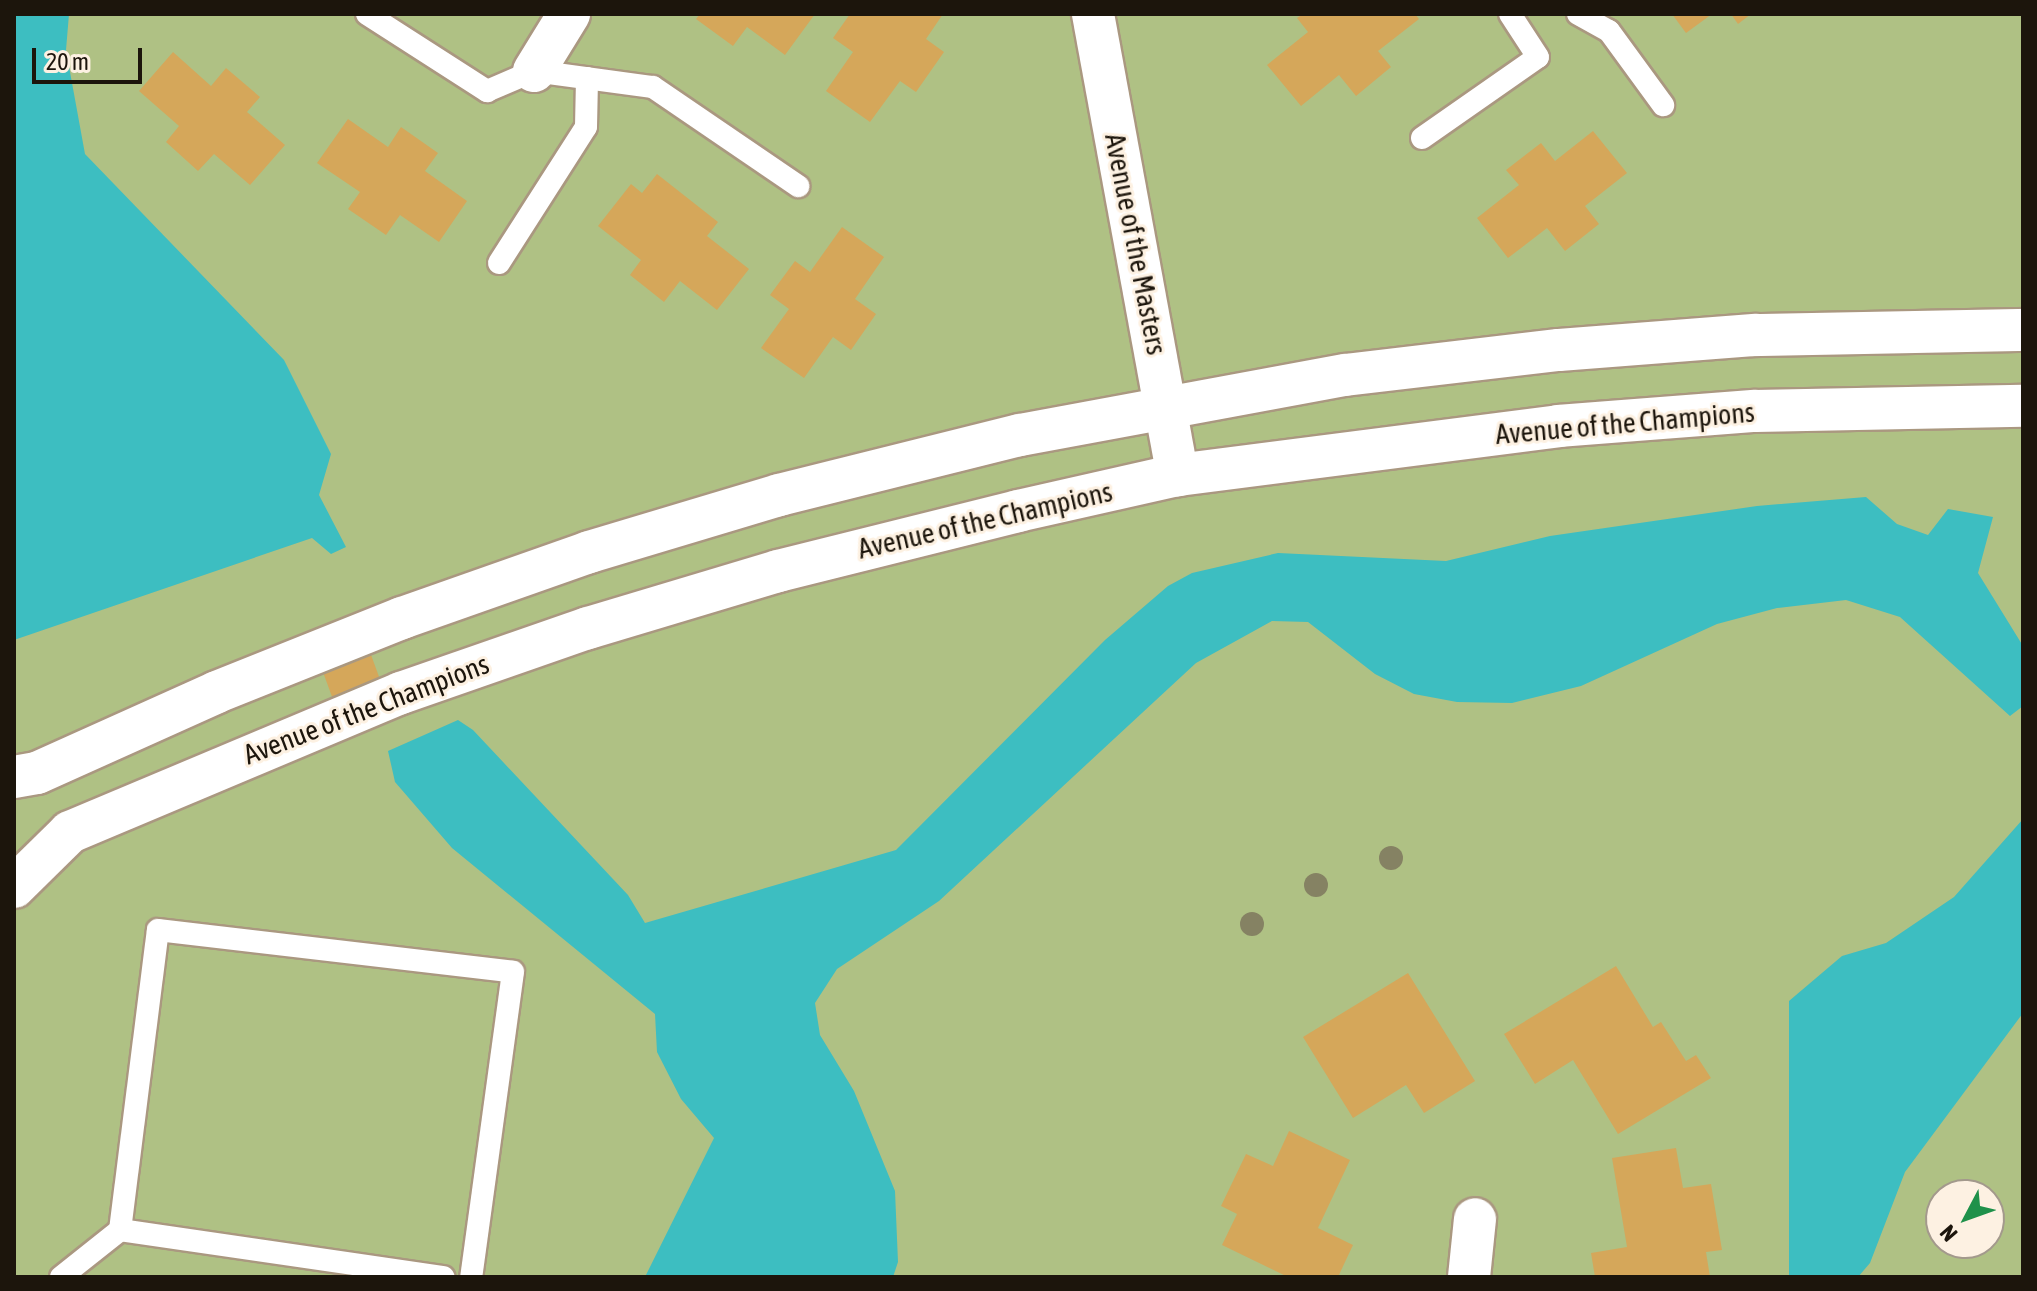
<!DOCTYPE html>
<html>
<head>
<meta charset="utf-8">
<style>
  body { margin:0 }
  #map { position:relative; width:2037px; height:1291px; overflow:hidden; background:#f6e3c9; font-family:"Asap Condensed",sans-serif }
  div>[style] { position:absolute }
  .green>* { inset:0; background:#afc184 }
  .water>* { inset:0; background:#3dbec1 }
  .building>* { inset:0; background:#d5a75a; transform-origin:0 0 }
  .roads { filter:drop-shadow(2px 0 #aa9880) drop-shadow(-2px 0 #aa9880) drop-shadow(0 2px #aa9880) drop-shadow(0 -2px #aa9880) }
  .service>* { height:22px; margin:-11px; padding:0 11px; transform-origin:11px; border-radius:11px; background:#fff }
  .minor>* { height:42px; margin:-21px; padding:0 21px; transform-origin:21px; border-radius:21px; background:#fff }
  .trees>* { width:24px; height:24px; margin:-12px; border-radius:50%; background:#858263 }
  span { translate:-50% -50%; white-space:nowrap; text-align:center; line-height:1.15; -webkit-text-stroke:6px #fdf1e2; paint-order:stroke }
  .street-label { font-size:28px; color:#1c150c }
  .frame { position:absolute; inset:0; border:16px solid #1c150c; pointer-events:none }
  .north { position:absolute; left:1925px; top:1179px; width:80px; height:80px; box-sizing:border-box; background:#fdf1e2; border:2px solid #a3998c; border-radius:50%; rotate:229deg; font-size:22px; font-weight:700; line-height:32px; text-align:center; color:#1c150c }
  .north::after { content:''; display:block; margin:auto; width:28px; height:36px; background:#1f914a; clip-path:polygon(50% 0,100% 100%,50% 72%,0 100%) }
  .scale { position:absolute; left:32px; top:48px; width:110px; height:36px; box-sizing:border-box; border:4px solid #1c150c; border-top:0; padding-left:10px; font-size:24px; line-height:28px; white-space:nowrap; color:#1c150c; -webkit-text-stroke:6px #fdf1e2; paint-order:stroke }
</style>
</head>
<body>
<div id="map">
  <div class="green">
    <div style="clip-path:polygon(evenodd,14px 14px,2023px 14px,2023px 1277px,14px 1277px,14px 14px,1941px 1195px,1989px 1195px,1989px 1243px,1941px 1243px,1941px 1195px)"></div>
  </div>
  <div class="water">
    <div style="clip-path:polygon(14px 14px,69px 14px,66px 50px,85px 154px,284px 360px,331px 454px,319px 495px,346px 547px,331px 554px,312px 538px,14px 640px)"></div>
    <div style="clip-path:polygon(1866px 497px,1897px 524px,1928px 535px,1948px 509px,1993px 517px,1978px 573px,2023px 646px,2023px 706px,2010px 716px,1900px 617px,1846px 600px,1777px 608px,1717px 624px,1581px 686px,1512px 703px,1457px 702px,1414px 694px,1375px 674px,1308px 622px,1272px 621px,1196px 663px,939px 901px,837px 969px,815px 1003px,820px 1035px,854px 1091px,895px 1191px,898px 1262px,893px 1277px,645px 1277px,714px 1138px,681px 1099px,657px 1052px,655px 1014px,452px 848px,395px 782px,388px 751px,458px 720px,473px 730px,628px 895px,645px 923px,896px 850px,1105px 640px,1168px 586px,1192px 573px,1278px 553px,1446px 561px,1550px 536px,1757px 506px)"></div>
    <div style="clip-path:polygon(2023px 819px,2023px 1013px,1905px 1172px,1870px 1263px,1858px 1277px,1789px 1277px,1789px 1001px,1842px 956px,1886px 943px,1954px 897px)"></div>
  </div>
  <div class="building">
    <div style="clip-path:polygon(700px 14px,815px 14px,785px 55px,747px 27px,733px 46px,696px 19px)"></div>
    <div style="clip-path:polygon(850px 14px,943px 14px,926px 39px,944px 52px,916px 92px,900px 81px,870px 122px,826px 91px,853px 52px,833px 38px)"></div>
    <div style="clip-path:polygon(1303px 14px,1415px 14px,1419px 19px,1378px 51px,1391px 67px,1356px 96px,1339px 75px,1301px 106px,1267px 65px,1308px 32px,1297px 18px)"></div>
    <div style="clip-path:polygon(1672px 14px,1712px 14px,1686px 33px)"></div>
    <div style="clip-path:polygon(1731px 14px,1751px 14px,1738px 24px)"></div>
    <div style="clip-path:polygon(173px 52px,211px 86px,226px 68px,260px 97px,247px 112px,285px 145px,250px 185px,214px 154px,198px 171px,166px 142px,179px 126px,139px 91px)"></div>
    <div style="clip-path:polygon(348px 119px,388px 147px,401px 127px,438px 153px,425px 171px,467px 201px,439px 242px,400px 215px,386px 235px,348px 209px,360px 192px,317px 163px)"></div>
    <div style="clip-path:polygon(1593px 131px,1627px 173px,1585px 206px,1599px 224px,1565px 251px,1547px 228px,1508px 258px,1477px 218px,1519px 185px,1506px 170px,1541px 143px,1555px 161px)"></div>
    <div style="clip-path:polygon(657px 174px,718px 222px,707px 236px,749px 269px,717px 310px,680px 281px,664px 302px,630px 275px,641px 260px,598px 226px,631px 184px,642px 193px)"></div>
    <div style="clip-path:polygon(842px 227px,884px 257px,855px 299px,876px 314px,851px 350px,833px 337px,804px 378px,761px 348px,789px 309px,770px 295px,795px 261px,810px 272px)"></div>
    <div style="left:370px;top:652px;width:32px;height:51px;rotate:70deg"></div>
    <div style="clip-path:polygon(1616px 966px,1653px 1027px,1661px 1022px,1686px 1061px,1696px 1055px,1711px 1078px,1618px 1134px,1573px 1060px,1535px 1084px,1504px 1034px)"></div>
    <div style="clip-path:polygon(1408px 973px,1475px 1081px,1424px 1113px,1406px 1085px,1353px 1118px,1303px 1037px)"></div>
    <div style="clip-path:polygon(1289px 1131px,1350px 1160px,1318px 1228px,1353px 1245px,1338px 1277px,1288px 1277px,1222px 1245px,1237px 1214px,1221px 1206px,1246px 1154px,1273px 1166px)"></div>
    <div style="clip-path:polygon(1676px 1148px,1683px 1188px,1711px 1184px,1722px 1250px,1706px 1252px,1710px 1277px,1595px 1277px,1591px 1253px,1627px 1247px,1612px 1158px)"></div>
  </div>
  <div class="roads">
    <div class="service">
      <div style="left:367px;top:14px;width:143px;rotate:32.7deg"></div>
      <div style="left:487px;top:91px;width:51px;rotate:-23.1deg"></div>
      <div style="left:534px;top:71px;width:120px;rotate:7.7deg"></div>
      <div style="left:653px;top:87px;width:176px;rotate:34.3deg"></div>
      <div style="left:1578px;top:14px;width:35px;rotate:29deg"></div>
      <div style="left:1609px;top:31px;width:92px;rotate:53.9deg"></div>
      <div style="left:1422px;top:138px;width:141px;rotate:-34.9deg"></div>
      <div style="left:1538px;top:57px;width:51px;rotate:-123.1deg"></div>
      <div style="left:499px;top:263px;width:161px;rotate:-57.4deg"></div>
      <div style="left:586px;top:127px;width:49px;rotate:-88.8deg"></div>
      <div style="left:120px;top:1230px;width:327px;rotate:8.3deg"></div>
      <div style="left:61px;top:1277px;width:75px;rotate:-38.5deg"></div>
      <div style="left:120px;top:1230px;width:302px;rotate:-82.8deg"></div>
      <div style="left:158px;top:930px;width:357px;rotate:6.7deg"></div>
      <div style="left:513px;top:972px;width:308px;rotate:97.8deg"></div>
    </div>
    <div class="minor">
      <div style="left:1093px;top:14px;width:469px;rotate:79.6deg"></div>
      <div style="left:534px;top:71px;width:67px;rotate:-58.4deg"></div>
      <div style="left:14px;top:777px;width:23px;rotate:-10deg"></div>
      <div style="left:37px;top:773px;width:197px;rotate:-24.2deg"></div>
      <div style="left:217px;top:692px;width:199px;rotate:-21.8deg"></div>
      <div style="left:402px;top:618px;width:198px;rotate:-19.4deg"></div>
      <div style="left:589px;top:552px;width:198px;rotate:-16.7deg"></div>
      <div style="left:779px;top:495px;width:248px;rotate:-14deg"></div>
      <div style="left:1020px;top:435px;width:330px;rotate:-10.5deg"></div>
      <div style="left:1345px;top:375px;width:215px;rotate:-6.7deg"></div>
      <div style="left:1559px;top:350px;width:198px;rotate:-4.4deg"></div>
      <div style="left:1756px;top:335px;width:267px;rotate:-1.1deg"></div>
      <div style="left:14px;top:887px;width:78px;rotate:-44.5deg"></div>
      <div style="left:70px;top:832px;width:359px;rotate:-22.8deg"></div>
      <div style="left:401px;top:693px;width:198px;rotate:-19.2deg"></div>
      <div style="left:588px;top:628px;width:198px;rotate:-16.7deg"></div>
      <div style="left:778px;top:571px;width:247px;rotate:-14deg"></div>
      <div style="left:1018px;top:511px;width:164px;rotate:-12.7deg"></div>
      <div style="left:1178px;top:475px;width:383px;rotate:-7.3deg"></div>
      <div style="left:1558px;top:426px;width:198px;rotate:-4.4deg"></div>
      <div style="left:1755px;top:411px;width:268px;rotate:-1.1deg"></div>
      <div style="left:1469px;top:1277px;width:58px;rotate:-84.1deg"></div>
    </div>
  </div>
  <div class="trees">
    <div style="left:1391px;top:858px"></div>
    <div style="left:1316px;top:885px"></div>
    <div style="left:1252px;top:924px"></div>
  </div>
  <div class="street-label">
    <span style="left:1136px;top:244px;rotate:79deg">Avenue of the Masters</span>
    <span style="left:1625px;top:423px;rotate:-5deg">Avenue of the Champions</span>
    <span style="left:985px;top:520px;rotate:-13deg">Avenue of the Champions</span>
    <span style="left:366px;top:709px;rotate:-21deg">Avenue of the Champions</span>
  </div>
  <div class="frame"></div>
  <div class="north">N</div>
  <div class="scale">20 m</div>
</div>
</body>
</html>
